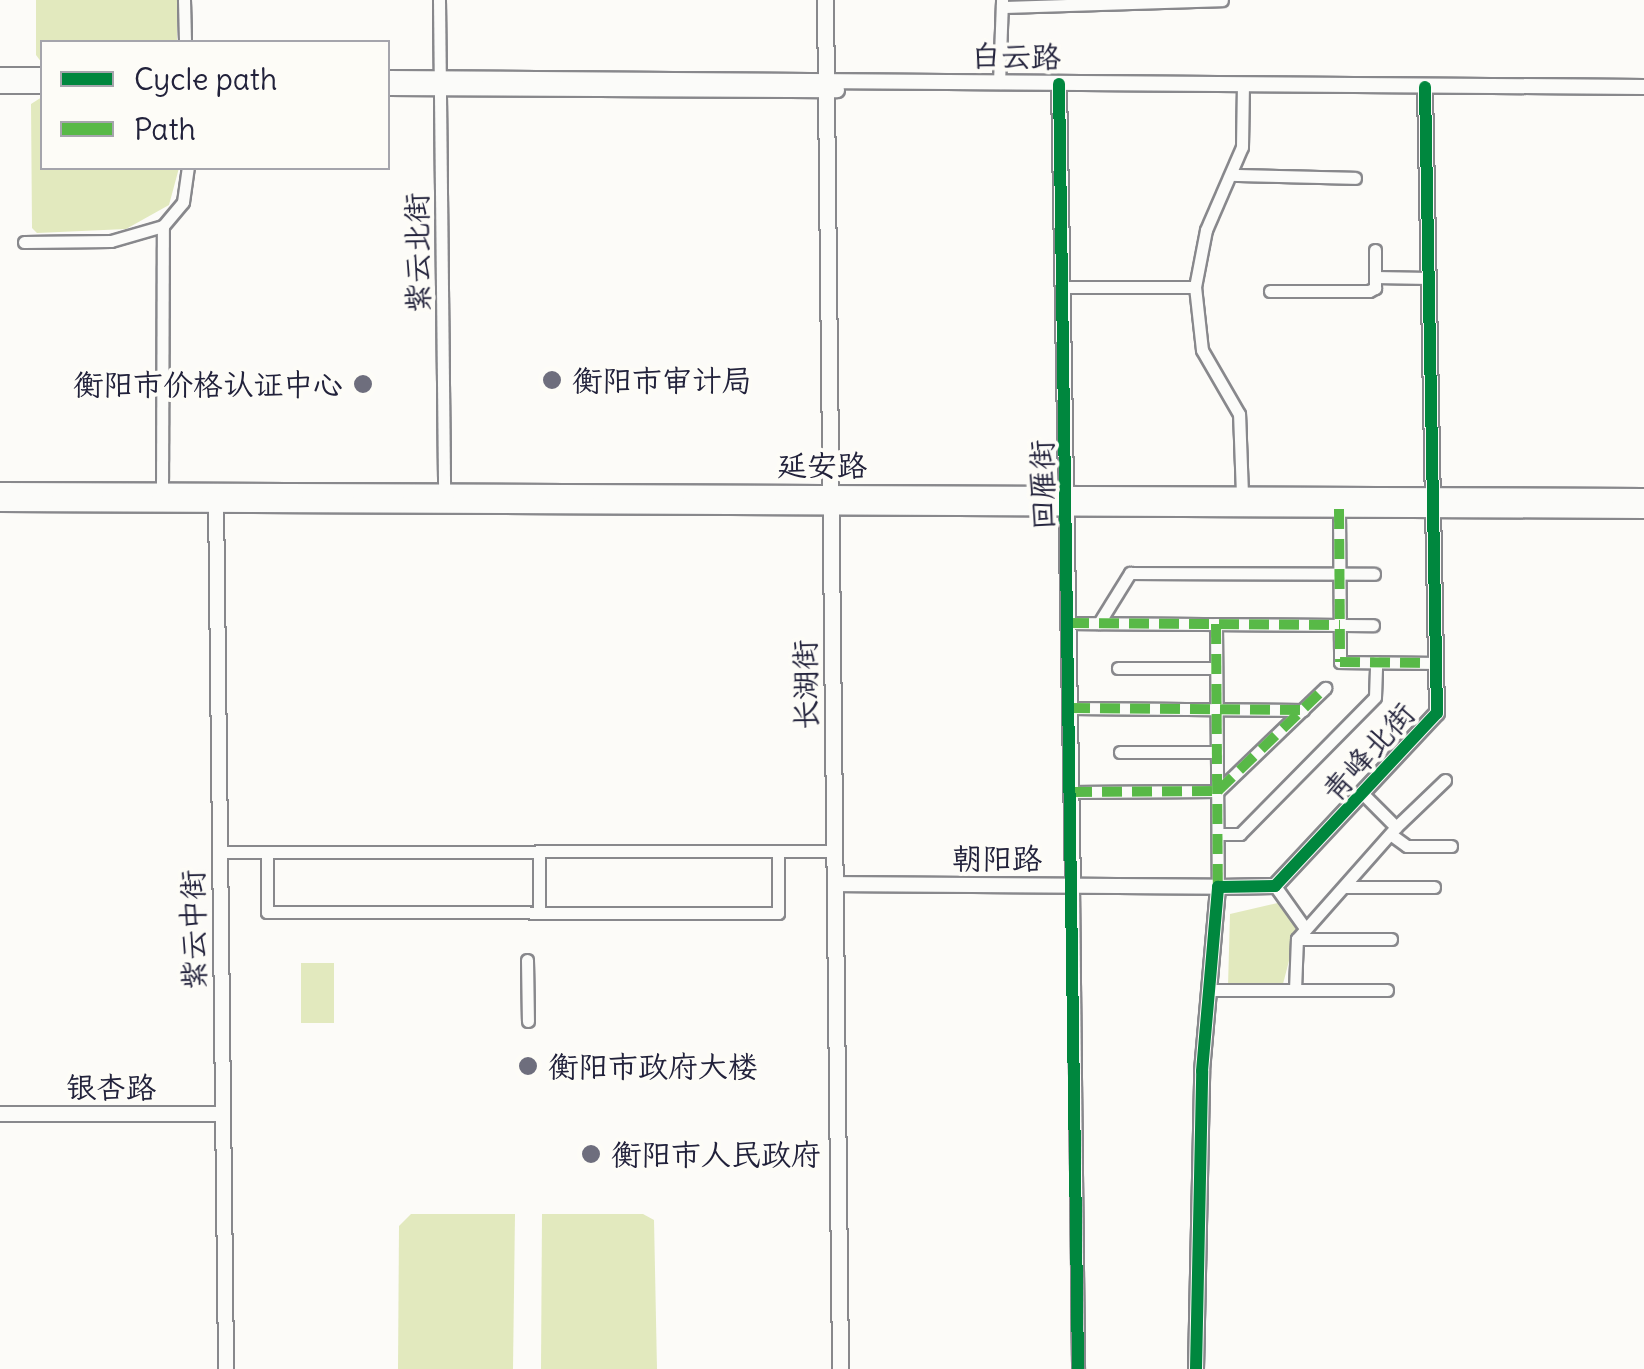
<!DOCTYPE html>
<html>
<head>
<meta charset="utf-8">
<style>
  body { margin:0 }
  #map { position:relative; width:1644px; height:1369px; overflow:hidden; background:#fcfbf8; font-family:Delius,"LXGW WenKai TC",sans-serif }
  div>[style] { position:absolute }
  .green>* { inset:0; background:#e2e9be; transform-origin:0 0 }
  .roads { filter:drop-shadow(2px 0 #88888c) drop-shadow(-2px 0 #88888c) drop-shadow(0 2px #88888c) drop-shadow(0 -2px #88888c) }
  .minor>* { height:11px; margin:-5.5px; padding:0 5.5px; transform-origin:5.5px; border-radius:5.5px; background:#fbfbf9 }
  .tertiary>* { height:14px; margin:-7px; padding:0 7px; transform-origin:7px; border-radius:7px; background:#fbfbf9 }
  .secondary>* { height:15px; margin:-7.5px; padding:0 7.5px; transform-origin:7.5px; border-radius:7.5px; background:#fbfbf9 }
  .quiet>* { height:10px; margin-top:-5px; transform-origin:0; background:repeating-linear-gradient(90deg,#58b947 0 20px,transparent 0 30px) }
  .cycleway>* { height:12px; margin:-6px; padding:0 6px; transform-origin:6px; border-radius:6px; background:#00873e }
  .dots>* { width:28px; height:28px; translate:-50% -50%; box-sizing:border-box; border:5px solid #fdfcf7; border-radius:50% }
  span { translate:-50% -50%; white-space:nowrap; text-align:center; line-height:1.15; -webkit-text-stroke:8px #fdfcf7; paint-order:stroke }
  .street-label { font-size:30px; color:#22223b }
  .poi-label { font-size:30px; color:#22223b }
  .left { translate:0 -50%; text-align:left }
  .right { translate:-100% -50%; text-align:right }
  .legend { position:absolute; left:40px; top:40px; width:350px; height:130px; box-sizing:border-box; background:#fdfcf7; border:2px solid #a5a5ac; margin:0; padding:12px 18px; list-style:none; font-size:30px; color:#22223b }
  .legend li { display:flex; align-items:center; gap:20px; height:50px }
  .legend b { width:50px; border:2px solid #a5a5ac }
</style>
</head>
<body>
<div id="map">
  <div class="green">
    <div style="clip-path:polygon(36px 0,177px 0,177px 42px,42px 42px,42px 63px,36px 55px)"></div>
    <div style="clip-path:polygon(42px 97px,42px 168px,179px 168px,169px 205px,126px 229px,37px 233px,32px 228px,31px 104px)"></div>
    <div style="clip-path:polygon(1282px 902px,1298px 926px,1283px 984px,1228px 986px,1230px 914px)"></div>
    <div style="left:301px;top:963px;width:33px;height:60px"></div>
    <div style="clip-path:polygon(411px 1214px,515px 1214px,513px 1369px,398px 1369px,399px 1226px)"></div>
    <div style="clip-path:polygon(542px 1214px,643px 1214px,654px 1220px,657px 1369px,541px 1369px)"></div>
  </div>
  <div class="roads">
    <div class="minor">
      <div style="left:184px;top:0;width:42px;rotate:88.6deg"></div>
      <div style="left:439px;top:0;width:496px;rotate:89.4deg"></div>
      <div style="left:1002px;top:7px;width:220px;rotate:-1.8deg"></div>
      <div style="left:999px;top:83px;width:83px;rotate:-87.9deg"></div>
      <div style="left:1233px;top:175px;width:122px;rotate:1.4deg"></div>
      <div style="left:24px;top:242px;width:87px;rotate:-0.7deg"></div>
      <div style="left:111px;top:241px;width:54px;rotate:-16.1deg"></div>
      <div style="left:163px;top:226px;width:31px;rotate:-50deg"></div>
      <div style="left:183px;top:202px;width:34px;rotate:-82deg"></div>
      <div style="left:1375px;top:277px;width:54px;rotate:1.1deg"></div>
      <div style="left:1063px;top:287px;width:132px"></div>
      <div style="left:1270px;top:291px;width:99px"></div>
      <div style="left:1369px;top:291px;width:7px;rotate:-27deg"></div>
      <div style="left:1375px;top:288px;width:38px;rotate:-90deg"></div>
      <div style="left:162px;top:490px;width:264px;rotate:-89.8deg"></div>
      <div style="left:1242px;top:494px;width:80px;rotate:-92.1deg"></div>
      <div style="left:1239px;top:414px;width:74px;rotate:-120deg"></div>
      <div style="left:1202px;top:350px;width:63px;rotate:-96.3deg"></div>
      <div style="left:1195px;top:287px;width:58px;rotate:-79.1deg"></div>
      <div style="left:1206px;top:230px;width:90px;rotate:-66.6deg"></div>
      <div style="left:1242px;top:147px;width:61px;rotate:-89.1deg"></div>
      <div style="left:1339px;top:509px;width:153px;rotate:89.6deg"></div>
      <div style="left:1340px;top:662px;width:96px;rotate:0.6deg"></div>
      <div style="left:1069px;top:623px;width:304px;rotate:0.4deg"></div>
      <div style="left:1099px;top:623px;width:59px;rotate:-58.2deg"></div>
      <div style="left:1130px;top:573px;width:244px;rotate:0.2deg"></div>
      <div style="left:1216px;top:624px;width:263px;rotate:89.6deg"></div>
      <div style="left:1118px;top:668px;width:98px"></div>
      <div style="left:1070px;top:708px;width:233px;rotate:0.5deg"></div>
      <div style="left:1120px;top:752px;width:97px"></div>
      <div style="left:1072px;top:792px;width:146px;rotate:-0.4deg"></div>
      <div style="left:1218px;top:791px;width:149px;rotate:-43.9deg"></div>
      <div style="left:1396px;top:827px;width:68px;rotate:-43.8deg"></div>
      <div style="left:1218px;top:834px;width:22px"></div>
      <div style="left:1240px;top:834px;width:192px;rotate:-45.4deg"></div>
      <div style="left:1375px;top:697px;width:35px;rotate:-88deg"></div>
      <div style="left:1393px;top:836px;width:17px;rotate:36deg"></div>
      <div style="left:1407px;top:846px;width:44px"></div>
      <div style="left:220px;top:852px;width:614px;rotate:-0.09deg"></div>
      <div style="left:267px;top:852px;width:60px;rotate:90deg"></div>
      <div style="left:267px;top:912px;width:511px;rotate:0.11deg"></div>
      <div style="left:778px;top:913px;width:62px;rotate:-90deg"></div>
      <div style="left:1073px;top:886px;width:483px;rotate:89.4deg"></div>
      <div style="left:1275px;top:886px;width:52px;rotate:54.5deg"></div>
      <div style="left:1344px;top:887px;width:90px"></div>
      <div style="left:539px;top:912px;width:61px;rotate:-90deg"></div>
      <div style="left:1297px;top:939px;width:94px"></div>
      <div style="left:527px;top:960px;width:61px;rotate:89.1deg"></div>
      <div style="left:1209px;top:990px;width:178px"></div>
      <div style="left:1295px;top:990px;width:51px;rotate:-87.8deg"></div>
      <div style="left:1297px;top:939px;width:149px;rotate:-48.5deg"></div>
      <div style="left:1396px;top:827px;width:45px;rotate:-135deg"></div>
    </div>
    <div class="tertiary">
      <div style="left:0;top:75px;width:42px"></div>
      <div style="left:388px;top:78px;width:1256px;rotate:0.41deg"></div>
      <div style="left:1059px;top:84px;width:802px;rotate:89deg"></div>
      <div style="left:0;top:86px;width:42px"></div>
      <div style="left:388px;top:88px;width:449px;rotate:0.3deg"></div>
      <div style="left:216px;top:496px;width:873px;rotate:89.34deg"></div>
      <div style="left:835px;top:884px;width:383px;rotate:0.4deg"></div>
      <div style="left:0;top:1114px;width:223px"></div>
      <div style="left:1196px;top:1369px;width:298px;rotate:-88.8deg"></div>
      <div style="left:1202px;top:1071px;width:185px;rotate:-85deg"></div>
      <div style="left:1218px;top:887px;width:57px;rotate:-1deg"></div>
      <div style="left:1275px;top:886px;width:237px;rotate:-46.9deg"></div>
      <div style="left:1437px;top:713px;width:626px;rotate:-91.1deg"></div>
    </div>
    <div class="secondary">
      <div style="left:825px;top:0;width:1369px;rotate:89.37deg"></div>
      <div style="left:0;top:490px;width:1644px;rotate:0.21deg"></div>
      <div style="left:0;top:503px;width:1644px;rotate:0.24deg"></div>
    </div>
  </div>
  <div class="quiet">
    <div style="left:1339px;top:509px;width:153px;rotate:89.6deg"></div>
    <div style="left:1340px;top:662px;width:96px;rotate:0.6deg"></div>
    <div style="left:1069px;top:623px;width:271px;rotate:0.4deg"></div>
    <div style="left:1216px;top:624px;width:263px;rotate:89.6deg"></div>
    <div style="left:1070px;top:708px;width:233px;rotate:0.5deg"></div>
    <div style="left:1072px;top:792px;width:146px;rotate:-0.4deg"></div>
    <div style="left:1218px;top:791px;width:149px;rotate:-43.9deg"></div>
  </div>
  <div class="cycleway">
    <div style="left:1059px;top:84px;width:1285px;rotate:89.15deg"></div>
    <div style="left:1196px;top:1369px;width:298px;rotate:-88.8deg"></div>
    <div style="left:1202px;top:1071px;width:185px;rotate:-85deg"></div>
    <div style="left:1218px;top:887px;width:57px;rotate:-1deg"></div>
    <div style="left:1275px;top:886px;width:237px;rotate:-46.9deg"></div>
    <div style="left:1437px;top:713px;width:626px;rotate:-91.1deg"></div>
  </div>
  <div class="dots">
    <div style="left:552px;top:380px;background:#6e6e7d"></div>
    <div style="left:363px;top:384px;background:#6e6e7d"></div>
    <div style="left:528px;top:1066px;background:#6e6e7d"></div>
    <div style="left:591px;top:1154px;background:#6e6e7d"></div>
  </div>
  <div class="street-label">
    <span style="left:1016px;top:56px;rotate:1deg">白云路</span>
    <span style="left:417px;top:253px;rotate:-91deg">紫云北街</span>
    <span style="left:822px;top:465px">延安路</span>
    <span style="left:1042px;top:485px;rotate:-91deg">回雁街</span>
    <span style="left:805px;top:685px;rotate:-91deg">长湖街</span>
    <span style="left:1368px;top:752px;rotate:-48deg">青峰北街</span>
    <span style="left:997px;top:858px">朝阳路</span>
    <span style="left:193px;top:930px;rotate:-91deg">紫云中街</span>
    <span style="left:111px;top:1087px">银杏路</span>
  </div>
  <div class="poi-label">
    <span class="left" style="left:572px;top:380px">衡阳市审计局</span>
    <span class="right" style="left:343px;top:384px">衡阳市价格认证中心</span>
    <span class="left" style="left:548px;top:1066px">衡阳市政府大楼</span>
    <span class="left" style="left:611px;top:1154px">衡阳市人民政府</span>
  </div>
  <ul class="legend">
  <li><b style="height:12px;background:#00873e"></b>Cycle path</li>
  <li><b style="height:12px;background:#58b947"></b>Path</li>
  </ul>
</div>
</body>
</html>
